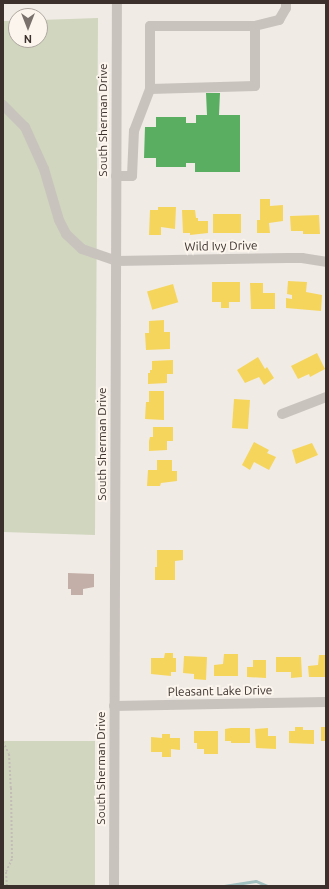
<!DOCTYPE html>
<html>
<head>
<meta charset="utf-8">
<style>
  body { margin:0 }
  #map { position:relative; width:329px; height:889px; overflow:hidden; background:#f0ebe5; font-family:Ubuntu,sans-serif }
  div>[style] { position:absolute }
  .green>* { inset:0; background:#d1d6bf; transform-origin:0 0 }
  .homes>* { inset:0; background:#f6d55c; transform-origin:0 0 }
  .public>* { inset:0; background:#5aae61 }
  .stream>* { height:3px; margin:-1.5px; padding:0 1.5px; transform-origin:1.5px; border-radius:1.5px; background:#a1c2c1 }
  .building>* { inset:0; background:#c3afa7 }
  .path>* { height:2px; margin-top:-1px; transform-origin:0; background:repeating-linear-gradient(90deg,#c2bbb6 0 2px,transparent 0 4px) }
  .minor>* { height:10px; margin:-5px; padding:0 5px; transform-origin:5px; border-radius:5px; background:#c9c3be }
  span { translate:-50% -50%; white-space:nowrap; text-align:center; line-height:1.15; -webkit-text-stroke:4px #fbf5ee; paint-order:stroke }
  .street-label { font-size:12px; color:#3b302b }
  .frame { position:absolute; inset:0; border:4px solid #3b302b; pointer-events:none }
  .north { position:absolute; left:8px; top:8px; width:40px; height:40px; box-sizing:border-box; background:#fbf5ee; border:1px solid #aea6a0; border-radius:50%; rotate:180deg; font-size:11px; font-weight:700; line-height:16px; text-align:center; color:#3b302b }
  .north::after { content:''; display:block; margin:auto; width:14px; height:18px; background:#7a716c; clip-path:polygon(50% 0,100% 100%,50% 72%,0 100%) }
</style>
</head>
<body>
<div id="map">
  <div class="green">
    <div style="clip-path:polygon(98px 18px,95px 535px,3px 532px,3px 21px,16px 21px,16px 40px,40px 40px,40px 20px)"></div>
    <div style="left:95px;top:741px;width:145px;height:92px;rotate:90deg"></div>
  </div>
  <div class="homes">
    <div style="clip-path:polygon(260px 199px,270px 199px,270px 206px,283px 205px,283px 221px,269px 223px,270px 233px,257px 233px,257px 220px,260px 220px)"></div>
    <div style="clip-path:polygon(158px 207px,176px 207px,175px 229px,161px 227px,161px 235px,149px 235px,150px 210px,158px 210px)"></div>
    <div style="clip-path:polygon(182px 210px,195px 210px,196px 218px,198px 218px,198px 221px,208px 221px,208px 233px,190px 235px,190px 233px,183px 233px)"></div>
    <div style="left:241px;top:214px;width:19px;height:28px;rotate:90deg"></div>
    <div style="clip-path:polygon(319px 215px,320px 234px,303px 234px,303px 231px,291px 231px,290px 216px)"></div>
    <div style="clip-path:polygon(288px 281px,307px 282px,306px 292px,322px 295px,321px 311px,286px 308px,286px 298px,292px 299px,292px 295px,287px 294px)"></div>
    <div style="clip-path:polygon(212px 282px,240px 282px,240px 302px,229px 302px,229px 308px,221px 308px,221px 302px,212px 302px)"></div>
    <div style="clip-path:polygon(250px 283px,263px 283px,263px 293px,275px 293px,275px 309px,251px 309px)"></div>
    <div style="left:173px;top:284px;width:19px;height:27px;rotate:74deg"></div>
    <div style="clip-path:polygon(164px 320px,164px 332px,170px 332px,170px 349px,146px 350px,145px 333px,149px 333px,149px 321px)"></div>
    <div style="clip-path:polygon(317px 353px,325px 369px,310px 377px,309px 374px,298px 379px,291px 366px)"></div>
    <div style="clip-path:polygon(258px 357px,265px 369px,267px 367px,274px 378px,264px 385px,259px 377px,245px 383px,237px 370px)"></div>
    <div style="clip-path:polygon(173px 360px,173px 374px,167px 374px,167px 383px,148px 384px,148px 373px,150px 373px,150px 370px,152px 370px,152px 361px)"></div>
    <div style="clip-path:polygon(149px 391px,164px 391px,164px 420px,145px 419px,146px 402px,149px 402px)"></div>
    <div style="left:234px;top:399px;width:16px;height:29px;rotate:4deg"></div>
    <div style="clip-path:polygon(153px 427px,173px 427px,173px 441px,167px 441px,167px 450px,149px 451px,149px 441px,150px 437px,153px 437px)"></div>
    <div style="clip-path:polygon(254px 442px,269px 450px,267px 453px,276px 457px,269px 470px,254px 462px,250px 470px,242px 465px)"></div>
    <div style="clip-path:polygon(312px 443px,318px 455px,296px 464px,292px 450px)"></div>
    <div style="clip-path:polygon(157px 460px,172px 460px,172px 471px,177px 471px,177px 481px,161px 483px,160px 486px,147px 486px,148px 470px,157px 470px)"></div>
    <div style="clip-path:polygon(157px 550px,183px 550px,183px 560px,175px 561px,175px 580px,155px 580px,155px 567px,157px 567px)"></div>
    <div style="clip-path:polygon(165px 653px,173px 653px,173px 658px,176px 658px,176px 672px,171px 672px,171px 676px,151px 674px,151px 658px,164px 658px)"></div>
    <div style="clip-path:polygon(224px 654px,238px 654px,238px 676px,214px 676px,214px 665px,223px 664px)"></div>
    <div style="clip-path:polygon(319px 655px,326px 655px,326px 677px,309px 677px,308px 666px,318px 665px)"></div>
    <div style="clip-path:polygon(184px 656px,207px 657px,206px 680px,194px 679px,194px 674px,183px 673px)"></div>
    <div style="clip-path:polygon(276px 657px,301px 657px,302px 677px,291px 678px,291px 672px,276px 672px)"></div>
    <div style="clip-path:polygon(253px 660px,266px 660px,266px 678px,247px 677px,247px 667px,253px 667px)"></div>
    <div style="clip-path:polygon(295px 727px,303px 727px,303px 730px,314px 730px,314px 744px,289px 743px,289px 731px,295px 731px)"></div>
    <div style="left:321px;top:727px;width:5px;height:14px"></div>
    <div style="clip-path:polygon(231px 728px,250px 728px,250px 743px,231px 743px,231px 741px,225px 741px,225px 729px)"></div>
    <div style="clip-path:polygon(268px 728px,268px 736px,276px 736px,276px 749px,256px 748px,255px 729px)"></div>
    <div style="clip-path:polygon(194px 731px,218px 731px,218px 754px,204px 754px,204px 749px,197px 749px,197px 743px,194px 743px)"></div>
    <div style="clip-path:polygon(162px 734px,170px 734px,170px 738px,180px 738px,180px 750px,171px 749px,171px 757px,162px 757px,162px 752px,151px 752px,151px 737px,162px 738px)"></div>
  </div>
  <div class="public">
    <div style="clip-path:polygon(206px 93px,220px 93px,219px 115px,240px 115px,240px 172px,195px 172px,195px 163px,186px 163px,186px 167px,156px 167px,156px 158px,144px 158px,145px 127px,156px 127px,156px 117px,186px 117px,186px 123px,196px 123px,196px 115px,207px 115px)"></div>
  </div>
  <div class="stream">
    <div style="left:224px;top:886px;width:32px;rotate:-9deg"></div>
    <div style="left:256px;top:881px;width:12px;rotate:24deg"></div>
  </div>
  <div class="building">
    <div style="clip-path:polygon(68px 573px,94px 574px,94px 587px,83px 589px,83px 595px,71px 595px,71px 589px,68px 589px)"></div>
  </div>
  <div class="path">
    <div style="left:3px;top:742px;width:13px;rotate:63deg"></div>
    <div style="left:9px;top:754px;width:34px;rotate:87deg"></div>
    <div style="left:11px;top:788px;width:71px;rotate:89.2deg"></div>
    <div style="left:12px;top:859px;width:14px;rotate:115deg"></div>
    <div style="left:6px;top:872px;width:14px;rotate:86deg"></div>
  </div>
  <div class="minor">
    <div style="left:150px;top:89px;width:105px;rotate:-1.6deg"></div>
    <div style="left:255px;top:86px;width:60px;rotate:-90deg"></div>
    <div style="left:3px;top:105px;width:31px;rotate:45deg"></div>
    <div style="left:25px;top:127px;width:46px;rotate:65.7deg"></div>
    <div style="left:44px;top:169px;width:53px;rotate:73.6deg"></div>
    <div style="left:59px;top:220px;width:16px;rotate:63deg"></div>
    <div style="left:66px;top:234px;width:22px;rotate:43deg"></div>
    <div style="left:82px;top:249px;width:36px;rotate:19deg"></div>
    <div style="left:116px;top:261px;width:172px;rotate:-1deg"></div>
    <div style="left:288px;top:258px;width:14px"></div>
    <div style="left:302px;top:258px;width:24px;rotate:9deg"></div>
    <div style="left:116px;top:176px;width:16px"></div>
    <div style="left:132px;top:176px;width:45px;rotate:-87.5deg"></div>
    <div style="left:134px;top:131px;width:45px;rotate:-69.1deg"></div>
    <div style="left:150px;top:89px;width:63px;rotate:-90deg"></div>
    <div style="left:150px;top:26px;width:105px"></div>
    <div style="left:255px;top:26px;width:25px;rotate:-14deg"></div>
    <div style="left:279px;top:20px;width:14px;rotate:-60deg"></div>
    <div style="left:286px;top:8px;width:5px;rotate:-90deg"></div>
    <div style="left:282px;top:414px;width:47px;rotate:-21.1deg"></div>
    <div style="left:114px;top:706px;width:212px;rotate:-1.1deg"></div>
    <div style="left:114px;top:886px;width:883px;rotate:-89.81deg"></div>
  </div>
  <div class="street-label">
    <span style="left:103px;top:120px;rotate:-90deg">South Sherman Drive</span>
    <span style="left:221px;top:246px;rotate:-1deg">Wild Ivy Drive</span>
    <span style="left:102px;top:444px;rotate:-90deg">South Sherman Drive</span>
    <span style="left:220px;top:691px;rotate:-1deg">Pleasant Lake Drive</span>
    <span style="left:101px;top:768px;rotate:-90deg">South Sherman Drive</span>
  </div>
  <div class="frame"></div>
  <div class="north">N</div>
</div>
</body>
</html>
